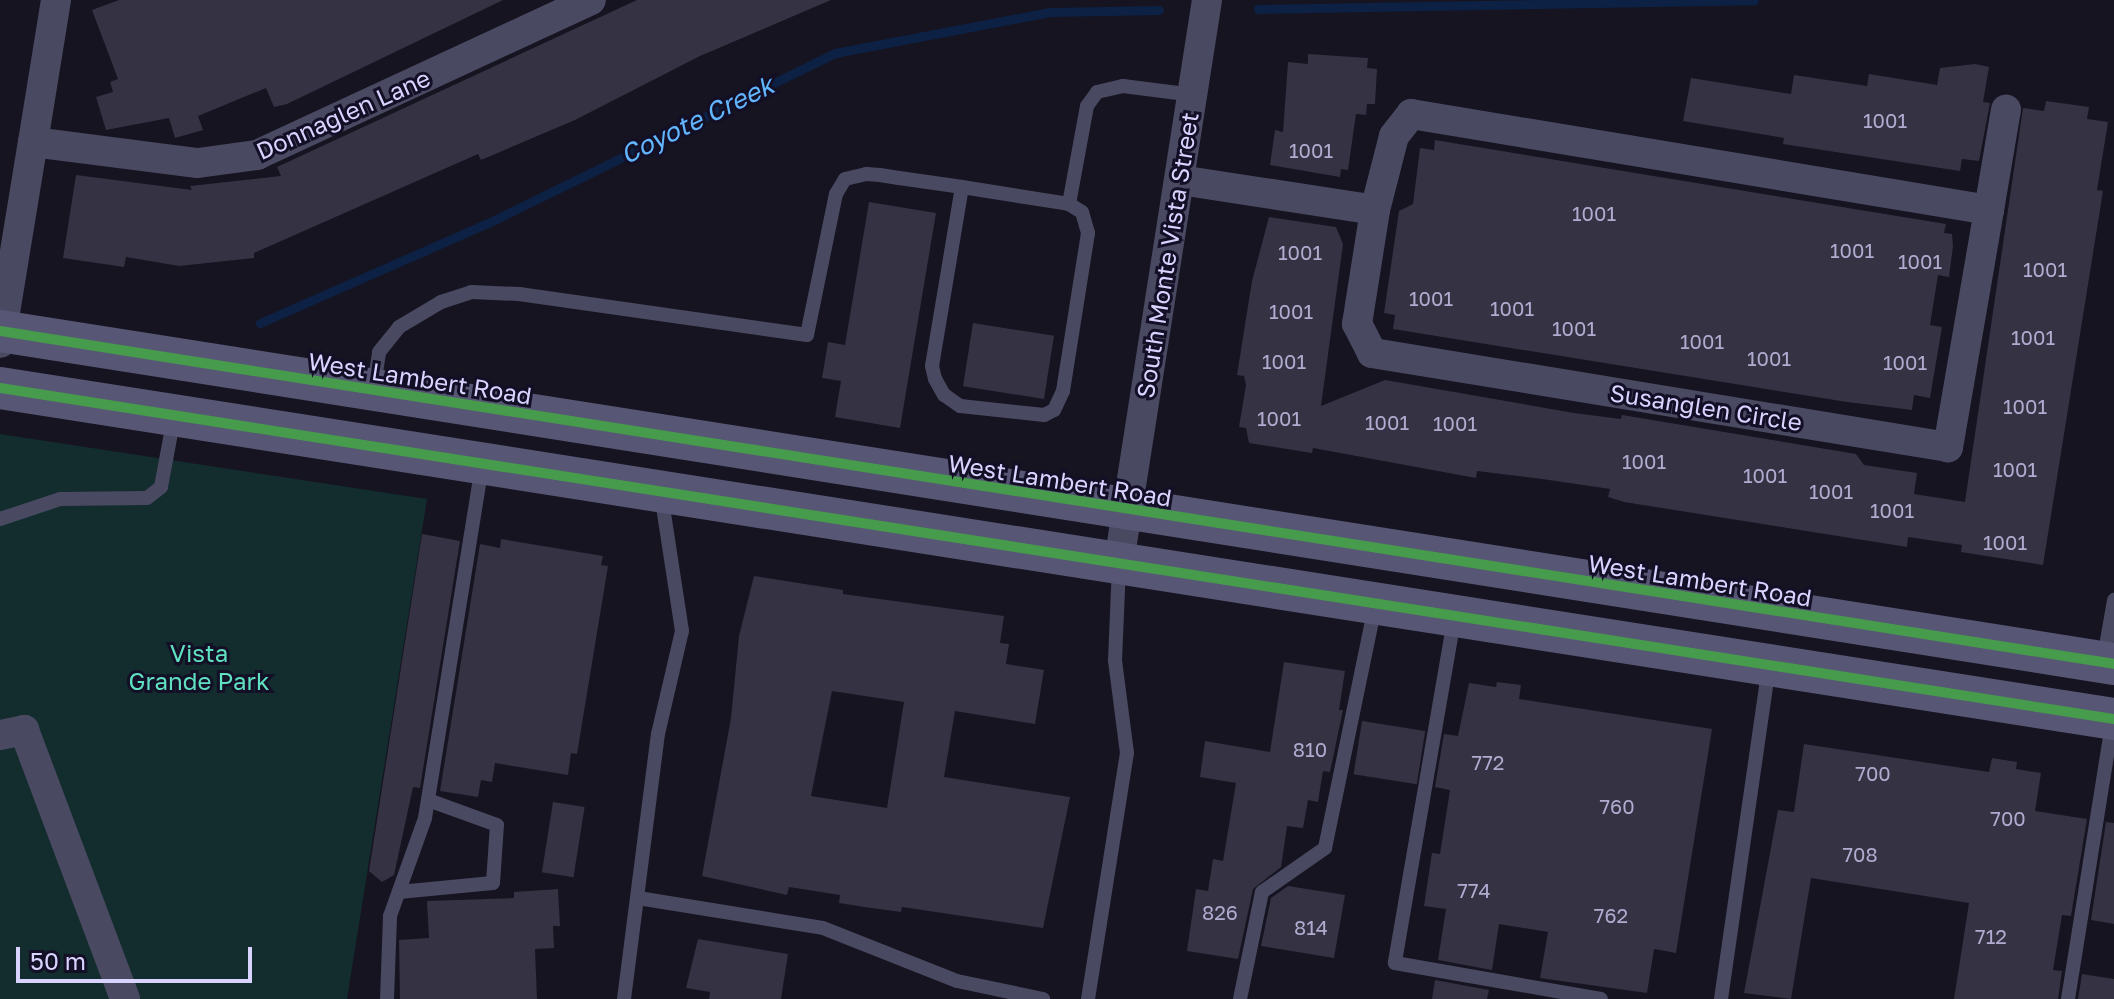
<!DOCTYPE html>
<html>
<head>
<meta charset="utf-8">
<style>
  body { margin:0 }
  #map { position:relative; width:2114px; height:999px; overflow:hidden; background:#161421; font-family:"Golos Text",sans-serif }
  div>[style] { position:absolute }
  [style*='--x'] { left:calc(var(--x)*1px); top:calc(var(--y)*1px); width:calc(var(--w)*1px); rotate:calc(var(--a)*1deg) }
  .green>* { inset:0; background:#132c2d }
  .stream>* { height:9px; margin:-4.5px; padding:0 4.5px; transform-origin:4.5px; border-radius:4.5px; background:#0d2144 }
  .building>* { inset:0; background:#343243; transform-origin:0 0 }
  .service>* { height:14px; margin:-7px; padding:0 7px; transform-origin:7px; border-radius:7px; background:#4a4962 }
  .minor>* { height:30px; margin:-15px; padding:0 15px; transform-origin:15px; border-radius:15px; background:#4a4962 }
  .secondary>* { height:42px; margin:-21px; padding:0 21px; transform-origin:21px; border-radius:21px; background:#575674 }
  .cycleway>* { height:10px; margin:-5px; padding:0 5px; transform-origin:5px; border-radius:5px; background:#469c4c }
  span { translate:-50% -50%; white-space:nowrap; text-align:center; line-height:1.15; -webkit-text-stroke:6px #130f26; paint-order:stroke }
  .number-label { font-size:20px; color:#b0acd0 }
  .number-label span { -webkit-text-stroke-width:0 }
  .street-label { font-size:24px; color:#d9d4ff }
  .park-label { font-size:24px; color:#5fe0c0 }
  .water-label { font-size:26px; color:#62b6ff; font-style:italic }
  .scale { position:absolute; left:16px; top:947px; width:236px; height:36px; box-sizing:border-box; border:4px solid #d9d4ff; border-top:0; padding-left:10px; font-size:24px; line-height:28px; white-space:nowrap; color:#d9d4ff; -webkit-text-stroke:6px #130f26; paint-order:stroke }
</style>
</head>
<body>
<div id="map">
  <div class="green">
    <div style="clip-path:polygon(0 434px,427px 499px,347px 999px,0 999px)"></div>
  </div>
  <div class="stream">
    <div style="--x:1258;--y:9;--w:496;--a:-1"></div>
    <div style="--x:260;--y:323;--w:247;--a:-23.7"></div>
    <div style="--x:486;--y:224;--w:389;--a:-26.1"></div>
    <div style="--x:835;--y:53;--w:219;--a:-10.8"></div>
    <div style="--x:1050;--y:12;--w:109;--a:-1.1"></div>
  </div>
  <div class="building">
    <div style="clip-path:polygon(119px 0,503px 0,287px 104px,274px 107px,266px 88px,198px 116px,203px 130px,175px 138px,169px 118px,106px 130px,96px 97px,113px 92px,110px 82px,118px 79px,92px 10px)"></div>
    <div style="clip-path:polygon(637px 0,831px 0,700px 56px,575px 120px,481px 160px,478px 154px,254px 253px,254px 258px,179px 266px,126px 257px,124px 267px,63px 258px,76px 175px,192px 190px,190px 186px,281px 176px,277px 167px)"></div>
    <div style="clip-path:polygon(1308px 54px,1368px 58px,1367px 68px,1377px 69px,1375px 104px,1367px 104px,1366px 115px,1356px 114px,1348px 170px,1341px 169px,1340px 177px,1270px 165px,1275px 130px,1283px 132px,1288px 62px,1308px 64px)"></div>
    <div style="clip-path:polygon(1975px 64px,1989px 67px,1983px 102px,1990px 103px,1979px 161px,1962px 159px,1960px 171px,1783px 144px,1784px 138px,1683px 121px,1691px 78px,1791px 94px,1794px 75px,1867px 86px,1869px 74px,1937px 85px,1940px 68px)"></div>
    <div style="clip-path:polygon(2046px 101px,2089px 107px,2087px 119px,2108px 122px,2097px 190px,2103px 191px,2043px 565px,1961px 552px,1962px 545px,1908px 537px,1907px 547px,1624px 502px,1608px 497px,1610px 489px,1542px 479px,1477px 471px,1476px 478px,1313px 448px,1312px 453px,1249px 443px,1246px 428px,1239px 427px,1246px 385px,1244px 376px,1237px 375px,1252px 281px,1269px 217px,1336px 227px,1343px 244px,1321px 406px,1385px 380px,1574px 413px,1621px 419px,1622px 415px,1856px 454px,1864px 465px,1917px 473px,1914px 494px,1965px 502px,2023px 108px,2044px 111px)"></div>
    <div style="clip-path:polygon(1435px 140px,1946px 224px,1944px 233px,1952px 234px,1953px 246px,1949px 277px,1938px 275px,1930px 325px,1942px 327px,1930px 398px,1914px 395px,1912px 410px,1847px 402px,1393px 329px,1395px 315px,1384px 313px,1399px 211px,1413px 204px,1420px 148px,1434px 150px)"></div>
    <div style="clip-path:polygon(869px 202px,936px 213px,900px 428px,835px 417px,841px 381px,822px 378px,828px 342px,845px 345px)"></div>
    <div style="left:973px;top:323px;width:82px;height:64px;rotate:9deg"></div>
    <div style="clip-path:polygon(422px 534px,460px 541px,420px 788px,413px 787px,394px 875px,382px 882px,369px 871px)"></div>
    <div style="clip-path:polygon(501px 539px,603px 556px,601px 565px,608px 566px,577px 754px,571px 753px,568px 775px,495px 763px,492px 782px,481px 780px,478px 797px,440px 791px,480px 544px,500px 548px)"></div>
    <div style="clip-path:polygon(evenodd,754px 576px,843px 590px,843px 594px,1004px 616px,1000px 643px,1009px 644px,1006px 664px,1044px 670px,1035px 724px,955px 711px,944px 777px,1070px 797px,1043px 928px,902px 907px,901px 912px,864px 907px,839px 903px,840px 895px,789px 887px,787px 895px,702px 876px,731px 718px,739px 636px,754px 576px,832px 691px,904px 702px,887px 808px,811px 796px,832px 691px)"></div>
    <div style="clip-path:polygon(1284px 662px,1345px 671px,1339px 710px,1343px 710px,1330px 772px,1323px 771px,1318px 802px,1308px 800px,1303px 828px,1287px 826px,1281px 867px,1253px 889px,1238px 959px,1187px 951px,1196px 889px,1208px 891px,1213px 859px,1223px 861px,1236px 783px,1200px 777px,1205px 741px,1270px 752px)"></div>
    <div style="clip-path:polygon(1497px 682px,1521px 685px,1519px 699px,1712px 729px,1676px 953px,1654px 949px,1647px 993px,1540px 978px,1548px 932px,1499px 924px,1492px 970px,1438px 960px,1446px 909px,1424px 906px,1432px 853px,1440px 854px,1450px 790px,1435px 787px,1444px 734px,1458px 736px,1469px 683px,1496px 687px)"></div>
    <div style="left:1362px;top:721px;width:64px;height:54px;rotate:9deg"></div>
    <div style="clip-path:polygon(1804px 744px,1989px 772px,1992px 758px,2017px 762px,2016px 769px,2041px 773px,2035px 811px,2087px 819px,2071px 916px,2062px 915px,2053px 970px,2062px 971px,2058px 999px,1954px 999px,1969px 903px,1811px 878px,1791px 999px,1744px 993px,1778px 810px,1794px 812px)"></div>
    <div style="left:553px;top:802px;width:32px;height:71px;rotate:9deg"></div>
    <div style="clip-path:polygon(2106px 822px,2114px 823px,2114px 924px,2091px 920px)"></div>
    <div style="clip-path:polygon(1288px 886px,1345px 895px,1334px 958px,1261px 946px,1271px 898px)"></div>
    <div style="clip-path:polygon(558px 889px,560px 926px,553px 926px,554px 948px,535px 949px,537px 999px,400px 999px,399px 940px,429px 938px,427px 901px,514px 898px,514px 892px)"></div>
    <div style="clip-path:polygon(698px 939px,788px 954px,781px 999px,709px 999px,710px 992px,686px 988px)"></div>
    <div style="clip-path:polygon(2082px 974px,2114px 979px,2114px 999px,2078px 999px)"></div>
    <div style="clip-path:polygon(1435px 980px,1489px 990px,1487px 999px,1432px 999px)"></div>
  </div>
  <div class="service">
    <div style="--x:1069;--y:204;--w:100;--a:-79.6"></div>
    <div style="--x:1087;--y:106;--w:17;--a:-54"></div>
    <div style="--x:1097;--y:92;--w:27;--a:-13"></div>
    <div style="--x:1123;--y:86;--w:71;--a:7.3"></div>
    <div style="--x:374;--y:385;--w:33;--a:-81"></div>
    <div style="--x:379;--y:352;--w:32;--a:-51"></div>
    <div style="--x:399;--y:327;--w:49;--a:-30.8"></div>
    <div style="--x:441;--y:302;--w:32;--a:-18"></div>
    <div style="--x:471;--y:292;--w:48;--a:2.4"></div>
    <div style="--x:519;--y:294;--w:291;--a:8.1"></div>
    <div style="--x:807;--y:335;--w:144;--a:-78.4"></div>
    <div style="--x:836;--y:194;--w:17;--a:-59"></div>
    <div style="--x:845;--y:179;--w:22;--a:-13"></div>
    <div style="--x:866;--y:174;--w:14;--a:4"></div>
    <div style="--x:880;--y:175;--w:19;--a:9"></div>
    <div style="--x:899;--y:178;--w:64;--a:8.1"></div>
    <div style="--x:962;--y:187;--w:108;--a:9"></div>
    <div style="--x:1069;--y:204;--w:15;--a:32"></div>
    <div style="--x:1082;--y:212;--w:22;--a:74"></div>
    <div style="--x:1088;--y:233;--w:160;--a:99"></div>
    <div style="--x:1063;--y:391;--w:21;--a:115"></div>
    <div style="--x:1054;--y:410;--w:11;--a:153"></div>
    <div style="--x:1044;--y:415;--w:84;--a:-173.9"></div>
    <div style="--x:960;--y:406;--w:19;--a:-145"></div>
    <div style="--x:944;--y:395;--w:18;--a:-119"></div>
    <div style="--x:935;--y:379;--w:13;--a:-103"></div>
    <div style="--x:932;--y:366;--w:181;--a:-80.5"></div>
    <div style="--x:0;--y:519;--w:63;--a:-18.4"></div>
    <div style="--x:60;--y:499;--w:87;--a:-0.7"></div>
    <div style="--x:147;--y:498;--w:18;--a:-38"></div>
    <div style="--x:161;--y:487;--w:71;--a:-79.5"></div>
    <div style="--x:1454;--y:620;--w:348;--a:99.8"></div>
    <div style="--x:1395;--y:963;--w:209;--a:9.9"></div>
    <div style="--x:2104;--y:658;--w:59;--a:-80.2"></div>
    <div style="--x:399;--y:892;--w:94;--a:-5.5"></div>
    <div style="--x:493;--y:883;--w:58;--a:-86.1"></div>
    <div style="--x:497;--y:825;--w:73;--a:-160.1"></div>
    <div style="--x:638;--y:898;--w:187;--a:9.2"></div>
    <div style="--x:823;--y:928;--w:144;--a:21.6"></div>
    <div style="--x:957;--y:981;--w:88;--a:11.8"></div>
    <div style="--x:387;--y:999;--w:83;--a:-87.9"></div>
    <div style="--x:390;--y:916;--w:104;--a:-70.3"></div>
    <div style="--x:425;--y:818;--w:356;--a:-80.8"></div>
    <div style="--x:624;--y:999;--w:267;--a:-82.7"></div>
    <div style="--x:658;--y:734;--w:106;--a:-76.9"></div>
    <div style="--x:682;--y:631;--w:139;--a:-98.7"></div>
    <div style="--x:1088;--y:999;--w:249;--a:-81"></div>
    <div style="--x:1127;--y:753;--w:93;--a:-97.4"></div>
    <div style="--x:1115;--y:661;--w:95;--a:-87.6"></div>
    <div style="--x:1240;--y:999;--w:109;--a:-78.4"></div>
    <div style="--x:1262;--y:892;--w:77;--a:-34.9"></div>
    <div style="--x:1325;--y:848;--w:246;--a:-78.3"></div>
    <div style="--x:1721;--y:999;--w:335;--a:-81.8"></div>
    <div style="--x:2068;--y:999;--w:279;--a:-80.9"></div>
  </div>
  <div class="minor">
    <div style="--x:56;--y:0;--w:144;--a:99.2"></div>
    <div style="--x:33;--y:142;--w:166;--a:7.3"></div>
    <div style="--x:198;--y:163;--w:60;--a:-7.7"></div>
    <div style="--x:257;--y:155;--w:368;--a:-24.9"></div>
    <div style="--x:1411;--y:114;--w:586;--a:9.43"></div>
    <div style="--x:1989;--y:210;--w:241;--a:99.8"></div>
    <div style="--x:1948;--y:447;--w:584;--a:-170.73"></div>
    <div style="--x:1372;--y:353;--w:33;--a:-117"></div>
    <div style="--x:1357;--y:324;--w:115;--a:-81"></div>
    <div style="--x:1375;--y:210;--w:76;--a:-75.6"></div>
    <div style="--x:1394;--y:136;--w:28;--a:-52"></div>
    <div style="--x:1180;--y:180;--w:197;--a:8.7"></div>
    <div style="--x:1989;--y:210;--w:102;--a:-80.4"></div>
    <div style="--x:0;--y:343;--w:204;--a:-80.7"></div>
    <div style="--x:1119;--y:562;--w:569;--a:-81.1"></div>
    <div style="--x:0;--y:735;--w:25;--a:-12"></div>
    <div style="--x:24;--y:730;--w:287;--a:69.4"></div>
  </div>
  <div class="secondary">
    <div style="--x:0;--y:331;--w:2140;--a:8.95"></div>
    <div style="--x:0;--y:388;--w:2140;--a:8.9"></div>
  </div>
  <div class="cycleway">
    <div style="--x:0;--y:331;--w:2140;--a:8.95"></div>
    <div style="--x:0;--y:388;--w:2140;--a:8.9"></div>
  </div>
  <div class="number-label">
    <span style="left:1885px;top:120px">1001</span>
    <span style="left:1311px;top:150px">1001</span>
    <span style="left:1594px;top:213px">1001</span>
    <span style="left:1852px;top:250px">1001</span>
    <span style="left:1300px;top:252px">1001</span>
    <span style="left:1920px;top:261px">1001</span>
    <span style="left:2045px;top:269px">1001</span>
    <span style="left:1431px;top:298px">1001</span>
    <span style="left:1512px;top:308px">1001</span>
    <span style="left:1291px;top:311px">1001</span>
    <span style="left:1574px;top:328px">1001</span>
    <span style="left:2033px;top:337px">1001</span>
    <span style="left:1702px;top:341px">1001</span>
    <span style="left:1769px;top:358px">1001</span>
    <span style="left:1284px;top:361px">1001</span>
    <span style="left:1905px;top:362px">1001</span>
    <span style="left:2025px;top:406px">1001</span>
    <span style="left:1279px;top:418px">1001</span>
    <span style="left:1387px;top:422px">1001</span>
    <span style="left:1455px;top:423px">1001</span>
    <span style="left:1644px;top:461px">1001</span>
    <span style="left:2015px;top:469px">1001</span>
    <span style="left:1765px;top:475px">1001</span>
    <span style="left:1831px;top:491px">1001</span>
    <span style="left:1892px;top:510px">1001</span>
    <span style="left:2005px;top:542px">1001</span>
    <span style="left:1310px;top:749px">810</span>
    <span style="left:1488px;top:762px">772</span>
    <span style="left:1873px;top:773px">700</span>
    <span style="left:1617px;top:806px">760</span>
    <span style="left:2008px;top:818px">700</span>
    <span style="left:1860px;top:854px">708</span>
    <span style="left:1474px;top:890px">774</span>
    <span style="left:1220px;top:912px">826</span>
    <span style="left:1611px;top:915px">762</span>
    <span style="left:1311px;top:927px">814</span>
    <span style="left:1991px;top:936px">712</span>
  </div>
  <div class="street-label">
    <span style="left:343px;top:114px;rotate:-24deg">Donnaglen Lane</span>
    <span style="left:1167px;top:255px;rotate:-81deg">South Monte Vista Street</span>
    <span style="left:420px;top:378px;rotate:9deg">West Lambert Road</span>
    <span style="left:1706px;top:407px;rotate:9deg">Susanglen Circle</span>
    <span style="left:1060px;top:480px;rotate:9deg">West Lambert Road</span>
    <span style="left:1700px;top:580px;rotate:9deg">West Lambert Road</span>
  </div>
  <div class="park-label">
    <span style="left:199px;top:667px">Vista<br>Grande Park</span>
  </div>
  <div class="water-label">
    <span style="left:697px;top:120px;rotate:-26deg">Coyote Creek</span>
  </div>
  <div class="scale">50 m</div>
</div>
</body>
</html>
